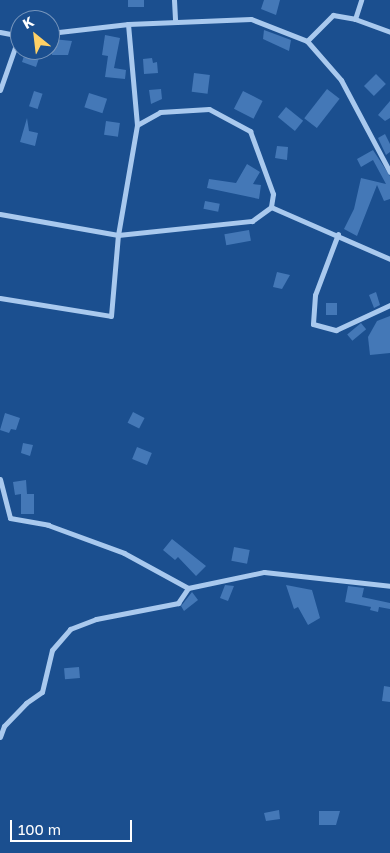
<!DOCTYPE html>
<html>
<head>
<meta charset="utf-8">
<style>
  body { margin:0 }
  #map { position:relative; width:390px; height:853px; overflow:hidden; background:#1b4f8f; font-family:"Golos Text",sans-serif }
  div>[style] { position:absolute }
  [style*='--x'] { left:calc(var(--x)*1px); top:calc(var(--y)*1px); width:calc(var(--w)*1px); rotate:calc(var(--a)*1deg) }
  .building>* { inset:0; background:#4478b7; transform-origin:0 0 }
  .street>* { height:5px; margin:-2.5px; padding:0 2.5px; transform-origin:2.5px; border-radius:2.5px; background:#a9c9ee }
  span { translate:-50% -50%; white-space:nowrap; text-align:center; line-height:1.15; -webkit-text-stroke:5px #1b4f8f; paint-order:stroke }
  .north { position:absolute; left:10px; top:10px; width:50px; height:50px; box-sizing:border-box; background:#1b4f8f; border:1px solid #7695bc; border-radius:50%; rotate:331deg; font-size:14px; font-weight:700; line-height:20px; text-align:center; color:#fff }
  .north::after { content:''; display:block; margin:auto; width:18px; height:22px; background:#ffd166; clip-path:polygon(50% 0,100% 100%,50% 72%,0 100%) }
  .scale { position:absolute; left:10px; top:820px; width:122px; height:22px; box-sizing:border-box; border:2px solid #fff; border-top:0; padding-left:6px; font-size:15px; line-height:18px; white-space:nowrap; color:#fff; -webkit-text-stroke:4px #1b4f8f; paint-order:stroke }
</style>
</head>
<body>
<div id="map">
  <div class="building">
    <div style="left:128px;top:0;width:16px;height:7px"></div>
    <div style="clip-path:polygon(264px 0,280px 0,276px 15px,261px 9px)"></div>
    <div style="clip-path:polygon(264px 30px,291px 40px,289px 51px,263px 39px)"></div>
    <div style="clip-path:polygon(105px 35px,120px 38px,114px 68px,126px 70px,125px 79px,105px 77px,108px 56px,102px 55px)"></div>
    <div style="clip-path:polygon(53px 39px,72px 41px,68px 55px,52px 55px)"></div>
    <div style="clip-path:polygon(26px 50px,41px 52px,36px 67px,22px 62px)"></div>
    <div style="clip-path:polygon(152px 58px,153px 63px,157px 62px,158px 73px,144px 74px,143px 59px)"></div>
    <div style="left:194px;top:73px;width:16px;height:19px;rotate:7deg"></div>
    <div style="left:376px;top:74px;width:14px;height:17px;rotate:45deg"></div>
    <div style="clip-path:polygon(161px 89px,162px 99px,151px 104px,149px 90px)"></div>
    <div style="left:327px;top:89px;width:16px;height:37px;rotate:38deg"></div>
    <div style="left:34px;top:91px;width:9px;height:16px;rotate:18deg"></div>
    <div style="left:243px;top:91px;width:22px;height:20px;rotate:27deg"></div>
    <div style="left:89px;top:93px;width:19px;height:15px;rotate:18deg"></div>
    <div style="clip-path:polygon(390px 101px,390px 118px,385px 121px,378px 115px)"></div>
    <div style="left:286px;top:107px;width:22px;height:13px;rotate:39deg"></div>
    <div style="clip-path:polygon(27px 118px,29px 131px,38px 133px,35px 146px,20px 142px)"></div>
    <div style="left:106px;top:121px;width:14px;height:14px;rotate:8deg"></div>
    <div style="clip-path:polygon(385px 134px,390px 144px,390px 152px,386px 155px,378px 138px)"></div>
    <div style="clip-path:polygon(277px 146px,288px 147px,287px 160px,275px 158px)"></div>
    <div style="clip-path:polygon(373px 150px,390px 176px,390px 199px,384px 201px,377px 185px,357px 236px,344px 229px,354px 209px,361px 178px,386px 184px,373px 160px,361px 167px,357px 159px)"></div>
    <div style="clip-path:polygon(247px 164px,260px 172px,253px 184px,261px 185px,259px 199px,207px 188px,209px 179px,236px 183px)"></div>
    <div style="left:205px;top:201px;width:15px;height:8px;rotate:11deg"></div>
    <div style="left:249px;top:230px;width:11px;height:25px;rotate:80deg"></div>
    <div style="clip-path:polygon(277px 272px,290px 275px,282px 289px,273px 287px)"></div>
    <div style="clip-path:polygon(376px 292px,380px 305px,374px 308px,369px 295px)"></div>
    <div style="left:326px;top:303px;width:11px;height:12px"></div>
    <div style="clip-path:polygon(390px 316px,390px 353px,370px 355px,368px 337px,377px 321px)"></div>
    <div style="left:361px;top:323px;width:8px;height:18px;rotate:50deg"></div>
    <div style="left:133px;top:412px;width:13px;height:12px;rotate:27deg"></div>
    <div style="clip-path:polygon(5px 413px,20px 418px,16px 430px,11px 429px,9px 433px,0 430px)"></div>
    <div style="clip-path:polygon(23px 443px,33px 445px,30px 456px,21px 453px)"></div>
    <div style="left:137px;top:447px;width:16px;height:13px;rotate:22deg"></div>
    <div style="clip-path:polygon(26px 480px,27px 494px,34px 494px,34px 514px,21px 514px,21px 494px,15px 495px,13px 482px)"></div>
    <div style="clip-path:polygon(172px 539px,206px 566px,196px 576px,178px 557px,175px 560px,163px 550px)"></div>
    <div style="left:234px;top:547px;width:16px;height:14px;rotate:11deg"></div>
    <div style="clip-path:polygon(225px 585px,234px 586px,228px 601px,220px 598px)"></div>
    <div style="clip-path:polygon(286px 585px,312px 590px,320px 618px,308px 625px,298px 607px,294px 609px)"></div>
    <div style="clip-path:polygon(348px 586px,364px 588px,362px 597px,390px 603px,390px 609px,379px 607px,378px 612px,370px 610px,371px 607px,345px 602px)"></div>
    <div style="clip-path:polygon(192px 592px,198px 600px,184px 611px,181px 606px)"></div>
    <div style="left:79px;top:667px;width:11px;height:15px;rotate:85deg"></div>
    <div style="clip-path:polygon(384px 686px,390px 687px,390px 702px,382px 701px)"></div>
    <div style="clip-path:polygon(279px 810px,280px 819px,266px 821px,264px 813px)"></div>
    <div style="clip-path:polygon(319px 811px,340px 811px,336px 825px,319px 825px)"></div>
  </div>
  <div class="street">
    <div style="--x:174;--y:0;--w:21;--a:87"></div>
    <div style="--x:355;--y:19;--w:37;--a:20"></div>
    <div style="--x:128;--y:24;--w:101;--a:84.9"></div>
    <div style="--x:137;--y:125;--w:26;--a:-29"></div>
    <div style="--x:160;--y:112;--w:49;--a:-3.5"></div>
    <div style="--x:209;--y:109;--w:47;--a:28.2"></div>
    <div style="--x:250;--y:131;--w:67;--a:69.9"></div>
    <div style="--x:273;--y:194;--w:13;--a:99"></div>
    <div style="--x:271;--y:207;--w:130;--a:23.6"></div>
    <div style="--x:0;--y:32;--w:20;--a:11"></div>
    <div style="--x:50;--y:33;--w:79;--a:-6.6"></div>
    <div style="--x:128;--y:24;--w:123;--a:-2.3"></div>
    <div style="--x:251;--y:19;--w:60;--a:21.4"></div>
    <div style="--x:307;--y:41;--w:52;--a:48.9"></div>
    <div style="--x:341;--y:80;--w:104;--a:62"></div>
    <div style="--x:307;--y:41;--w:37;--a:-45"></div>
    <div style="--x:333;--y:15;--w:22;--a:10"></div>
    <div style="--x:355;--y:19;--w:20;--a:-72"></div>
    <div style="--x:0;--y:90;--w:57;--a:-70.6"></div>
    <div style="--x:0;--y:214;--w:120;--a:10.1"></div>
    <div style="--x:118;--y:235;--w:135;--a:-6"></div>
    <div style="--x:252;--y:221;--w:24;--a:-36"></div>
    <div style="--x:338;--y:234;--w:65;--a:110.7"></div>
    <div style="--x:315;--y:295;--w:29;--a:94"></div>
    <div style="--x:313;--y:324;--w:24;--a:15"></div>
    <div style="--x:336;--y:330;--w:60;--a:-24.8"></div>
    <div style="--x:0;--y:298;--w:112;--a:9.2"></div>
    <div style="--x:111;--y:316;--w:81;--a:-85.1"></div>
    <div style="--x:118;--y:235;--w:112;--a:-80.2"></div>
    <div style="--x:0;--y:479;--w:40;--a:75.6"></div>
    <div style="--x:10;--y:518;--w:39;--a:10"></div>
    <div style="--x:48;--y:525;--w:81;--a:20.2"></div>
    <div style="--x:124;--y:553;--w:73;--a:28.7"></div>
    <div style="--x:188;--y:588;--w:78;--a:-11.9"></div>
    <div style="--x:264;--y:572;--w:127;--a:6.3"></div>
    <div style="--x:0;--y:737;--w:12;--a:-70"></div>
    <div style="--x:4;--y:726;--w:32;--a:-46"></div>
    <div style="--x:26;--y:703;--w:19;--a:-35"></div>
    <div style="--x:42;--y:692;--w:43;--a:-76.6"></div>
    <div style="--x:52;--y:650;--w:28;--a:-49"></div>
    <div style="--x:70;--y:629;--w:28;--a:-21"></div>
    <div style="--x:96;--y:619;--w:84;--a:-11"></div>
    <div style="--x:178;--y:603;--w:18;--a:-56"></div>
  </div>
  <div class="north">K</div>
  <div class="scale">100 m</div>
</div>
</body>
</html>
